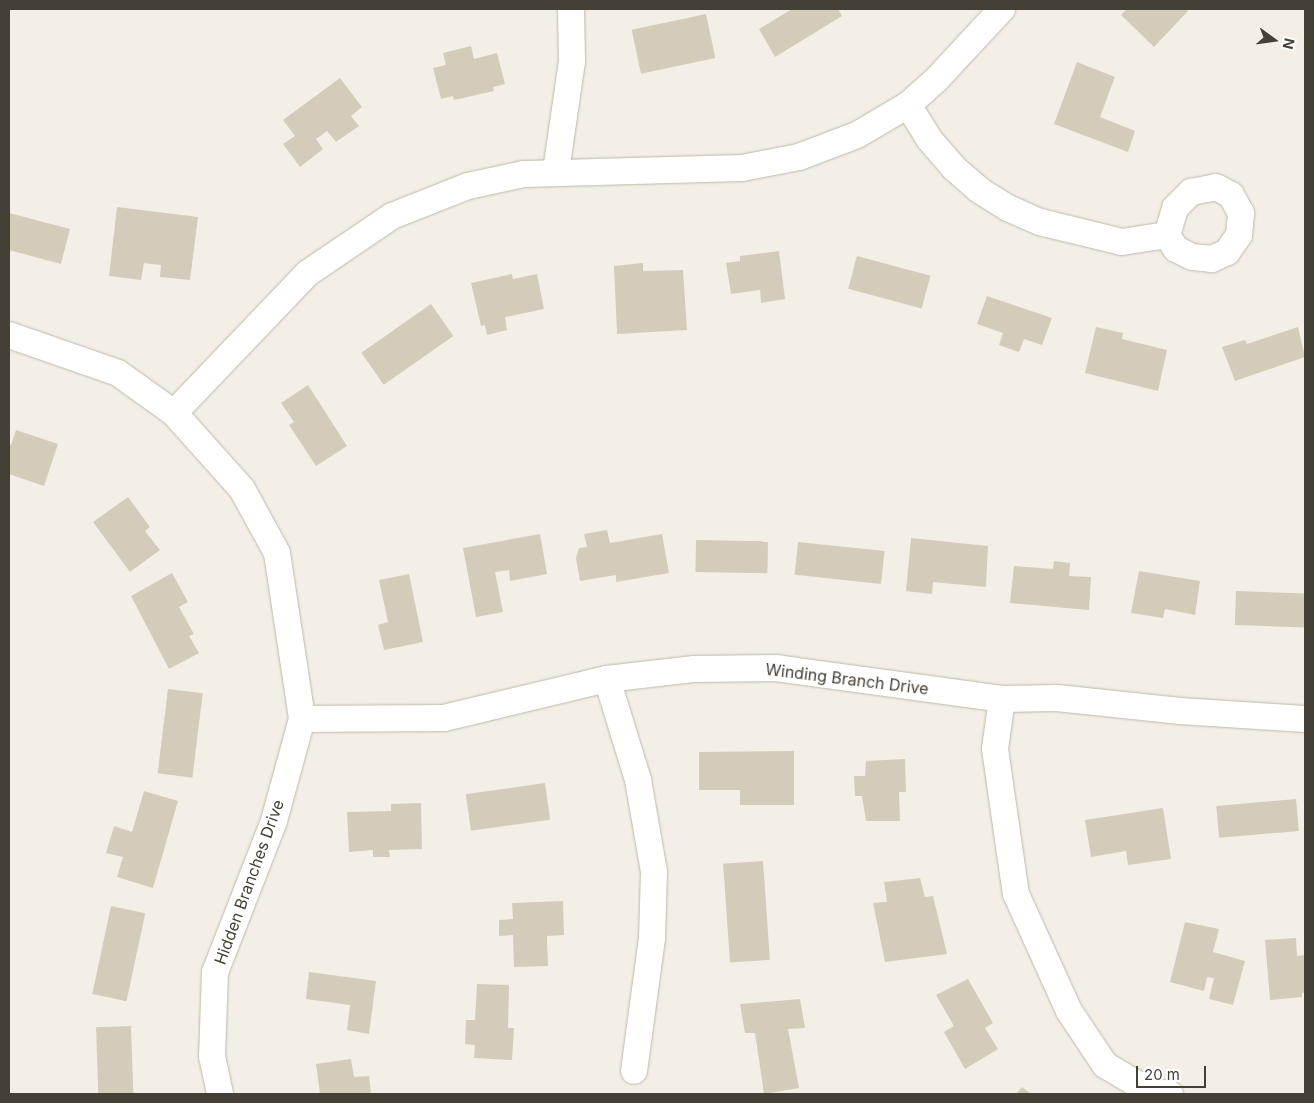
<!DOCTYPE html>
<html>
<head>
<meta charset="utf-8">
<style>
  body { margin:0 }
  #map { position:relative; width:1314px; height:1103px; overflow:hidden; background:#f3efe6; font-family:Inter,sans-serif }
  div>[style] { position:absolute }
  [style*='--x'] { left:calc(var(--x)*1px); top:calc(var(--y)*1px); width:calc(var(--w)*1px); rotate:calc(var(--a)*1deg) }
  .building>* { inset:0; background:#d4ccbb; transform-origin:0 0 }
  .roads { filter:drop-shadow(0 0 1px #beb8a9) drop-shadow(0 0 1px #beb8a9) }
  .street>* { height:26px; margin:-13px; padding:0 13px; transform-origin:13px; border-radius:13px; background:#fff }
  span { translate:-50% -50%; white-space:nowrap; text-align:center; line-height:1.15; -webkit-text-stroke:4px #fff; paint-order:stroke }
  .street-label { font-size:16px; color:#454035 }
  .frame { position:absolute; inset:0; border:10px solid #454035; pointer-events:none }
  .north { position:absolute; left:1249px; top:15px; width:50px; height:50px; -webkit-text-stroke:4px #fff; paint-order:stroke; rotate:104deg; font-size:14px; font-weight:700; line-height:20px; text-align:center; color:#454035 }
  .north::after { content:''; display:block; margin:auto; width:18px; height:22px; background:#454035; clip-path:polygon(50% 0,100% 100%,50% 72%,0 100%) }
  .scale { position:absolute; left:1136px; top:1066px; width:70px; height:22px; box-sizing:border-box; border:2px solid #454035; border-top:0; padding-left:6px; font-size:15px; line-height:18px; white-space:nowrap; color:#454035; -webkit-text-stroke:4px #fff; paint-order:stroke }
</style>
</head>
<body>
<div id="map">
  <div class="building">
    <div style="clip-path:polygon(792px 9px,838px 9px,842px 16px,775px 57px,759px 29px)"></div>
    <div style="clip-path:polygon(1127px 9px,1186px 9px,1188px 11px,1154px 47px,1121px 15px)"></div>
    <div style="left:706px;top:14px;width:45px;height:76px;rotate:78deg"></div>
    <div style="clip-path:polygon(471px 46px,474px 59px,497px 53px,505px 84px,493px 87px,494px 91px,454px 100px,453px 96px,441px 99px,433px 68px,446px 65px,443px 53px)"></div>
    <div style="clip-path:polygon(1077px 62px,1115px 77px,1100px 117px,1135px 131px,1128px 152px,1054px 124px)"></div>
    <div style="clip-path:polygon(340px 78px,362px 107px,351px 116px,359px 126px,336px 142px,327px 131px,316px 139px,323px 149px,300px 167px,283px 144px,295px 136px,283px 120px)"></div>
    <div style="clip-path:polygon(117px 207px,198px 217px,190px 280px,160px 277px,161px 265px,144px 263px,141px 280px,109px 276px)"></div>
    <div style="clip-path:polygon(9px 213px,70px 229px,61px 264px,9px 250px)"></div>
    <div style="clip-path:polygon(779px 251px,785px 299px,761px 303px,760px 290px,731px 294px,726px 263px,740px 261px,740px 256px)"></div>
    <div style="left:857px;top:256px;width:76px;height:34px;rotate:15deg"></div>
    <div style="clip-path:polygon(643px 263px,643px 271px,683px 270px,687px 330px,617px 334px,614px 266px)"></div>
    <div style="clip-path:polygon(512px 274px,513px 279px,537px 274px,544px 309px,505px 317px,507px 330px,487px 335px,485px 325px,481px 326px,471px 283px)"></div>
    <div style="clip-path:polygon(987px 296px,1052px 318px,1042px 345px,1024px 339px,1019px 352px,999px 345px,1003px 333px,977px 324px)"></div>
    <div style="left:431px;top:304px;width:39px;height:85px;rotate:55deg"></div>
    <div style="clip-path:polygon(1096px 327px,1123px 333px,1122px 339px,1167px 350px,1158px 391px,1085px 373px)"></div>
    <div style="clip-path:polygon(1298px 327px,1305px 357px,1235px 381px,1222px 347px,1245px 340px,1247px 344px)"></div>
    <div style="clip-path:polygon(308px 385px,347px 446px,316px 466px,289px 425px,294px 422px,281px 403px)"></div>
    <div style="clip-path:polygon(16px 430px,58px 444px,44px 486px,9px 474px,9px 444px,11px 445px)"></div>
    <div style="clip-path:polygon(128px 497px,150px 527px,145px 531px,160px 550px,130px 572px,93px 522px)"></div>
    <div style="clip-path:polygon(607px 530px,610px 543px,662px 534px,669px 573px,616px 582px,616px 575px,580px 581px,576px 558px,579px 548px,587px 547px,584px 534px)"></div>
    <div style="clip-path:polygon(540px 534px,547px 574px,510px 581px,509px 570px,495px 572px,503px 612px,476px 617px,463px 548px)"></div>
    <div style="clip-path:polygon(911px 538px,988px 546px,986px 587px,933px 582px,932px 594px,906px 591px)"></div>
    <div style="left:696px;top:540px;width:72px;height:32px;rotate:1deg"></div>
    <div style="left:798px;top:542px;width:87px;height:33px;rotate:6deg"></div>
    <div style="clip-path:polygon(1054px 561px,1070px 563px,1069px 576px,1091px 577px,1089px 610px,1010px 603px,1014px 566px,1053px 569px)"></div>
    <div style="clip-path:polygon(1139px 571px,1200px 581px,1195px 615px,1165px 609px,1163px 618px,1131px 613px)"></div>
    <div style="clip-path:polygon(172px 573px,188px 602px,179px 607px,194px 634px,189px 636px,199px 653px,169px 669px,131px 596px)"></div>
    <div style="clip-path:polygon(409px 574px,423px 642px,384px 650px,378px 625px,388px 622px,379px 580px)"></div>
    <div style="left:1236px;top:591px;width:69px;height:34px;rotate:2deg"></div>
    <div style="left:168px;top:689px;width:35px;height:85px;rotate:7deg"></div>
    <div style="clip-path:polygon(794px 751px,794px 805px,740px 805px,740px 790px,699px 790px,699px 752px)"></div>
    <div style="clip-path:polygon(905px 759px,906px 792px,899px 792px,900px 821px,866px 821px,862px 796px,855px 796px,854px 776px,865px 776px,866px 761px)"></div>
    <div style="left:545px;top:783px;width:37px;height:80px;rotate:82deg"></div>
    <div style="clip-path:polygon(144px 791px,178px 801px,153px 888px,117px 877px,123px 857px,106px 853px,114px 826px,132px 832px)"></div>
    <div style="left:1296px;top:799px;width:32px;height:80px;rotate:85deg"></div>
    <div style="clip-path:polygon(421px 803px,422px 849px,389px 850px,390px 857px,373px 857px,373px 850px,349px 852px,347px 812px,391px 811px,391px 804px)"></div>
    <div style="clip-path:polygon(1163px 808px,1171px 859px,1128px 865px,1126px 851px,1091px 857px,1085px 820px)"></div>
    <div style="left:763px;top:861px;width:99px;height:40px;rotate:86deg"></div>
    <div style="clip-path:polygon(920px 878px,925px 897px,933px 896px,947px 954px,885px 962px,873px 903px,887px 902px,884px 882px)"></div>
    <div style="clip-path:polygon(563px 901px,564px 935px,547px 936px,548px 966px,514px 967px,513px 935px,499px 936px,499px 920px,513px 919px,512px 903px)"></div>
    <div style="left:111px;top:906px;width:35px;height:90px;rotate:12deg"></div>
    <div style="clip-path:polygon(1185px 922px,1219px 929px,1213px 952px,1245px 961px,1233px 1005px,1209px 999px,1214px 978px,1207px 977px,1204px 991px,1170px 982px)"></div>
    <div style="clip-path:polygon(1296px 938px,1297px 956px,1305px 955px,1305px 992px,1302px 993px,1302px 997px,1270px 1000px,1265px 940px)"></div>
    <div style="clip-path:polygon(309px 972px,376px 981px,369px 1034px,347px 1030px,350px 1005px,306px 999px)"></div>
    <div style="clip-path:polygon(968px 979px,993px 1023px,985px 1028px,998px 1049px,965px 1069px,944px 1032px,954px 1026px,936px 995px)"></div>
    <div style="clip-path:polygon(477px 984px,509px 985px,508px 1028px,514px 1028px,512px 1060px,474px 1058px,475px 1045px,465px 1044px,466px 1020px,475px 1020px)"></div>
    <div style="clip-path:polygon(800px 999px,805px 1028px,788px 1029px,799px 1088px,764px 1094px,755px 1033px,745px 1033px,740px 1004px)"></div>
    <div style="left:131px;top:1026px;width:68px;height:35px;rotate:88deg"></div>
    <div style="clip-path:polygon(351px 1059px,354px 1077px,369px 1076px,371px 1094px,320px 1094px,316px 1064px)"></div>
    <div style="clip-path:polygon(1022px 1087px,1031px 1094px,1016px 1094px)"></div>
  </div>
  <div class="roads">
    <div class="street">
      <div style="--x:908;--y:105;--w:40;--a:58"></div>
      <div style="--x:929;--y:139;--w:38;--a:49"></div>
      <div style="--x:954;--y:168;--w:33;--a:41"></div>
      <div style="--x:979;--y:190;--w:34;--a:32"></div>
      <div style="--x:1008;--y:208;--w:35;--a:24"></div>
      <div style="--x:1040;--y:222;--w:84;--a:13.7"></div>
      <div style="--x:1122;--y:242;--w:46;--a:-8.8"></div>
      <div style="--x:1167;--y:235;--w:28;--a:-73"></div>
      <div style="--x:1175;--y:208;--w:23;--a:-45"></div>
      <div style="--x:1191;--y:192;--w:25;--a:-11"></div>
      <div style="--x:1216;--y:187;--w:17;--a:28"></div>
      <div style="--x:1231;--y:195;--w:21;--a:61"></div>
      <div style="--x:1241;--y:213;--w:22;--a:95"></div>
      <div style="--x:1239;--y:235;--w:21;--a:125"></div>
      <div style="--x:1227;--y:252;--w:17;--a:155"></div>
      <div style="--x:1212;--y:259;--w:20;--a:-174"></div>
      <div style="--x:1192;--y:257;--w:18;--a:-153"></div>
      <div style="--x:1176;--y:249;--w:17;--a:-123"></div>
      <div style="--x:556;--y:171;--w:111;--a:-81.7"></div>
      <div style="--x:572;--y:61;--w:52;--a:-91.1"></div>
      <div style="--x:9;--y:335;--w:115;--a:19.2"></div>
      <div style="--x:118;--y:373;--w:69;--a:35.5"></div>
      <div style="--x:174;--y:413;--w:102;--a:48.2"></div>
      <div style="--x:242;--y:489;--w:73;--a:61.3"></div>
      <div style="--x:277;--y:553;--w:168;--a:81.4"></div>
      <div style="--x:302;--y:719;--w:106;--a:105.4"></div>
      <div style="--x:274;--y:821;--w:162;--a:111.3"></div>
      <div style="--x:215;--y:972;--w:84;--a:92"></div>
      <div style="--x:212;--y:1056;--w:39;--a:78"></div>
      <div style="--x:174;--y:413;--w:194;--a:-46.3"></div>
      <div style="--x:308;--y:273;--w:102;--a:-34.2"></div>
      <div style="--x:392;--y:216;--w:82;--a:-21.5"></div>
      <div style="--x:468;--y:186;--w:57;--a:-12.1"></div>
      <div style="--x:524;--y:174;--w:218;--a:-1.6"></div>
      <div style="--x:742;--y:168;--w:58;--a:-10.9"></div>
      <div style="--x:799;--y:157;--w:62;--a:-20.8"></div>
      <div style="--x:857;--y:135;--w:59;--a:-30.5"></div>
      <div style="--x:908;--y:105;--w:38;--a:-42"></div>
      <div style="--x:936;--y:80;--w:97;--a:-47.1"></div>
      <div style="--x:607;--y:679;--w:106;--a:72.9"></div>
      <div style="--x:638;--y:780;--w:93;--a:80.1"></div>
      <div style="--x:654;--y:872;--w:66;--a:91.7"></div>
      <div style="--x:652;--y:938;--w:134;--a:97.7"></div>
      <div style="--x:1002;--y:699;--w:50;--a:98"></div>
      <div style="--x:995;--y:749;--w:147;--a:81.8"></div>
      <div style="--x:1016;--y:894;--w:128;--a:65.6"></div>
      <div style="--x:1069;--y:1011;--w:65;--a:56.3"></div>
      <div style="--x:1105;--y:1065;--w:51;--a:30.6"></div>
      <div style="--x:1149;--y:1091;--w:21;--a:8"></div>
      <div style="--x:302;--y:719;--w:142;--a:-0.4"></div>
      <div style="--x:444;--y:718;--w:168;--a:-13.5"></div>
      <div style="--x:607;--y:679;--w:88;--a:-6.6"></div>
      <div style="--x:694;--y:669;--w:82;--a:-0.7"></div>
      <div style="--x:776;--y:668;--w:228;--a:7.8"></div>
      <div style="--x:1002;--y:699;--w:55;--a:-1"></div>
      <div style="--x:1057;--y:698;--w:124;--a:6"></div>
      <div style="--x:1180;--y:711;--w:125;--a:3.7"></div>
    </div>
  </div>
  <div class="street-label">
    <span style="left:847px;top:679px;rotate:7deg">Winding Branch Drive</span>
    <span style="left:249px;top:882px;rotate:-70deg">Hidden Branches Drive</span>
  </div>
  <div class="frame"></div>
  <div class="north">N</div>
  <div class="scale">20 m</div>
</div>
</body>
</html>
